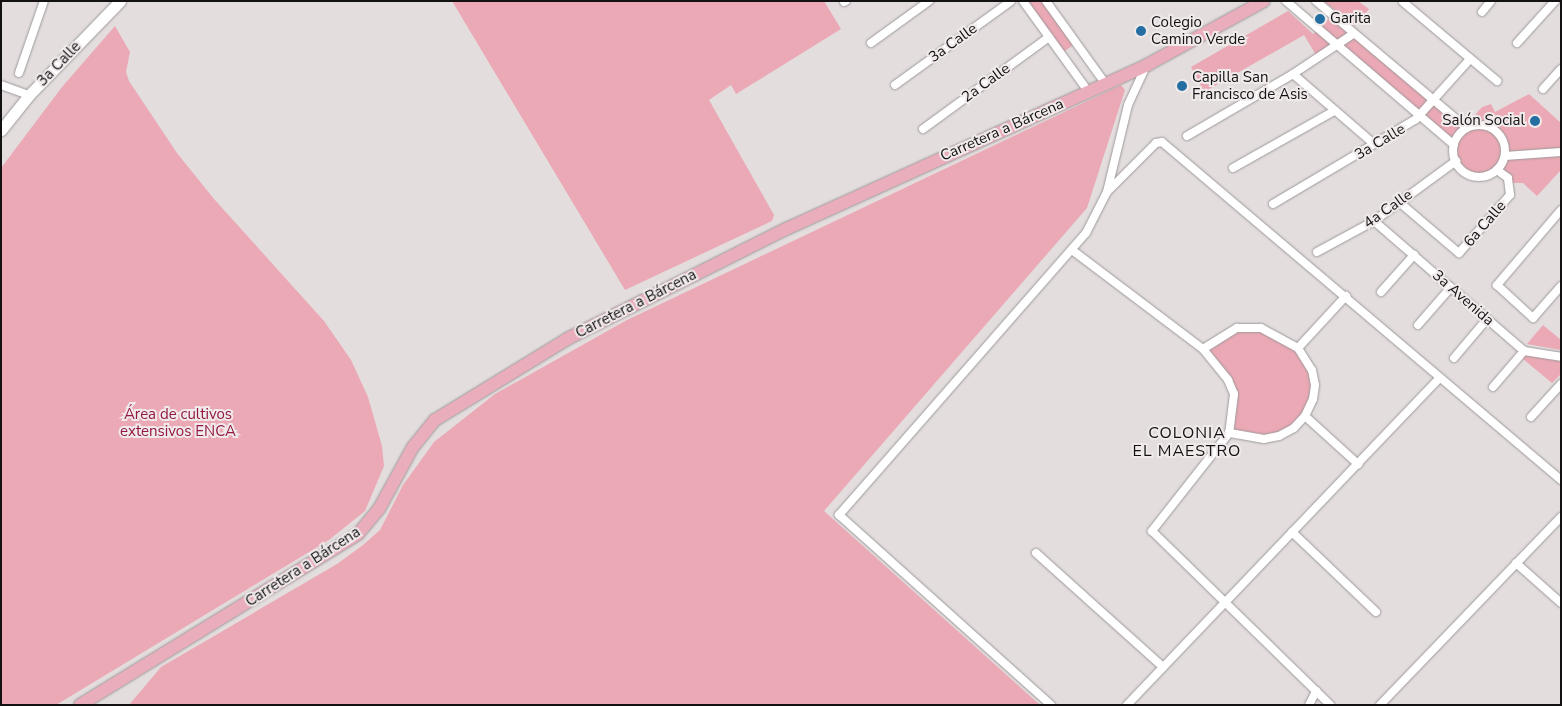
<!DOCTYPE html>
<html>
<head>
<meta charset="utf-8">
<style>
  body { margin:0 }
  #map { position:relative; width:1562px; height:706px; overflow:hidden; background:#e3ddde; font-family:"Nunito Sans",sans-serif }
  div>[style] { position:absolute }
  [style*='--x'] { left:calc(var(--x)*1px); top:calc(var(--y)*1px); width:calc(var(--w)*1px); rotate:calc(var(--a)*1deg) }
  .green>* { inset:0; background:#eba9b5 }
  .roads { filter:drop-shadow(0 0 1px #9e999a) drop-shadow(0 0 1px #9e999a) }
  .minor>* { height:8px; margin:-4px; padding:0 4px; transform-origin:4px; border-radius:4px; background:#fff }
  .minor>.ring { margin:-4px; padding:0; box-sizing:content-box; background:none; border:8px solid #fff; border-radius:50% }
  .secondary>* { height:11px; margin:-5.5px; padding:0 5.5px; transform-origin:5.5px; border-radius:5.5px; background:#fff }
  .primary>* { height:12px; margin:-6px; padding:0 6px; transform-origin:6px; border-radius:6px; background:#eaadbb }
  .dots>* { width:14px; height:14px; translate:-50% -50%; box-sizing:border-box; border:2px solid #f0eaeb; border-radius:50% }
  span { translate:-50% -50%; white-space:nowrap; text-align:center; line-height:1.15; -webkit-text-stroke:4px #f0eaeb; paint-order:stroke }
  .poi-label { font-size:15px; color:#131112 }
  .left { translate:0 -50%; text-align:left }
  .right { translate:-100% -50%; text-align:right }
  .street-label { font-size:15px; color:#131112 }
  .park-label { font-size:15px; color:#931843 }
  .neighbourhood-label { font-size:16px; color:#131112; letter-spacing:1px }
  .frame { position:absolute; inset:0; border:2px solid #131112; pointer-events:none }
</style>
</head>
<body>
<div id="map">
  <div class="green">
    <div style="clip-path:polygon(452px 1px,824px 1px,841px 29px,736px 94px,731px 85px,709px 100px,774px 215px,772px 221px,625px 290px)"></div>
    <div style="clip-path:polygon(1023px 1px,1046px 1px,1076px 43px,1061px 54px)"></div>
    <div style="clip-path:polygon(1358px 1px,1369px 9px,1355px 26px,1325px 2px)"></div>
    <div style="clip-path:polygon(1288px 11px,1313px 34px,1317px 31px,1331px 45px,1316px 55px,1304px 35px,1204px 92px,1191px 67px)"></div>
    <div style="clip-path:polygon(1332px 15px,1467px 128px,1482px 125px,1498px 132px,1505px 147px,1505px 156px,1497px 170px,1485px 176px,1465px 172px,1456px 161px,1454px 145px,1319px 29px)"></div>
    <div style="clip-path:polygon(115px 26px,130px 52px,126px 72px,129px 81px,177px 153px,214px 199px,324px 321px,351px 360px,368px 397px,382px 446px,384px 466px,365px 511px,329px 540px,56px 705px,1px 705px,1px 168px,62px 87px)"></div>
    <div style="clip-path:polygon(1121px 85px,1125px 90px,1087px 208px,824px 511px,1040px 705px,129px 705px,161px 667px,337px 564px,363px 545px,380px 530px,403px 485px,434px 442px,495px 394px,627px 320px)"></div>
    <div style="clip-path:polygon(1529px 94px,1561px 123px,1561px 150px,1507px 154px,1498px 131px,1482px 124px,1466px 126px,1482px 107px,1491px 104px,1495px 112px)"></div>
    <div style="clip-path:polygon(1561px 156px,1561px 170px,1537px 196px,1523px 183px,1512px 183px,1500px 170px,1506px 158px)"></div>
    <div style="clip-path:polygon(1543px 325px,1561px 340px,1561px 350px,1527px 344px)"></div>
    <div style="clip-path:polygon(1248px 326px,1286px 340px,1312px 370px,1313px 399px,1294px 428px,1264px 439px,1229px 433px,1234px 394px,1203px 349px)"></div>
    <div style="clip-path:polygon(1526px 354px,1561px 361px,1561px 374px,1552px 383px,1522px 358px)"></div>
  </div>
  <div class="roads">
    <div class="minor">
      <div style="--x:1023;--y:1;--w:111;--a:54.2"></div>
      <div style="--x:1046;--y:1;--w:101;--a:54.3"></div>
      <div style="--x:1286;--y:1;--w:221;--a:40.6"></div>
      <div style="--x:1316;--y:1;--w:197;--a:40.1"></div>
      <div style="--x:844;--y:2;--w:2;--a:-27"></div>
      <div style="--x:1403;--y:2;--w:123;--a:40"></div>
      <div style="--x:1482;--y:12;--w:14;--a:-51"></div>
      <div style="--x:871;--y:43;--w:72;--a:-35.9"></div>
      <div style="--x:1517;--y:43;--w:57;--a:-47.9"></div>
      <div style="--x:19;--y:73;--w:76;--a:-70.9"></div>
      <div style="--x:1293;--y:74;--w:107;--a:40.8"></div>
      <div style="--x:1;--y:85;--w:30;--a:20"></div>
      <div style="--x:895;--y:85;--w:143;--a:-35.9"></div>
      <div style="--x:1543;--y:89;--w:27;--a:-48"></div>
      <div class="ring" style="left:1453px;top:125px;width:44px;height:44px"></div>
      <div style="--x:923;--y:129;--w:156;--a:-36.1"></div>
      <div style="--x:1187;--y:136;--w:123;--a:-30.3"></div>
      <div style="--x:1293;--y:74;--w:72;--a:-33.7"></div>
      <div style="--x:1505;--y:156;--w:56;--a:-4.1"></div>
      <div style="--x:1233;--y:168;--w:116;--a:-29.4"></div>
      <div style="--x:1107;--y:192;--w:69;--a:-45"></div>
      <div style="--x:1156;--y:143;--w:6;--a:-9"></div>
      <div style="--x:1162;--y:142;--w:523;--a:40.27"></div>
      <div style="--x:1399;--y:202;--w:79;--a:40.4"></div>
      <div style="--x:1459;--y:253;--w:77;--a:-48.7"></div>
      <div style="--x:1510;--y:195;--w:17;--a:-97"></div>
      <div style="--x:1508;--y:178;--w:14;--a:-144"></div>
      <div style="--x:1273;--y:204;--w:166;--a:-30.7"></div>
      <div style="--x:1416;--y:119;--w:81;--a:-48"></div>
      <div style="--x:1561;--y:210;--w:99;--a:130.5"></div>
      <div style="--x:1497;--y:285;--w:49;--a:42.5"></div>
      <div style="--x:1533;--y:318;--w:43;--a:-48.8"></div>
      <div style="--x:1374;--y:221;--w:198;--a:40.9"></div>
      <div style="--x:1524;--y:351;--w:37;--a:9"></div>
      <div style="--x:1072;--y:250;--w:164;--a:37.1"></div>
      <div style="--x:1203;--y:349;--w:40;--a:51"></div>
      <div style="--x:1228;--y:380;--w:15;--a:67"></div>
      <div style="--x:1234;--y:394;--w:39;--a:97"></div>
      <div style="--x:1229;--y:433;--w:125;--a:128.2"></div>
      <div style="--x:1152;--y:531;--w:249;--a:44.3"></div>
      <div style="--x:1317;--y:252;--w:65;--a:-28.5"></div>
      <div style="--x:1374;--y:221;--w:102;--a:-36.2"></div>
      <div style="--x:1381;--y:292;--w:50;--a:-48.3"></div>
      <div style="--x:1418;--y:325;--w:50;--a:-49"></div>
      <div style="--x:1298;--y:348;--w:71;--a:-47.3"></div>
      <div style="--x:1203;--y:349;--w:40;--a:-32"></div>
      <div style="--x:1237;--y:328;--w:24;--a:0"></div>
      <div style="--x:1261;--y:328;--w:42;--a:28.4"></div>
      <div style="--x:1298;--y:348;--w:26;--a:58"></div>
      <div style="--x:1312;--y:370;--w:15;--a:79"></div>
      <div style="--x:1315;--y:385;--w:14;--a:98"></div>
      <div style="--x:1313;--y:399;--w:19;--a:115"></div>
      <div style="--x:1305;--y:416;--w:16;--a:133"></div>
      <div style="--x:1294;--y:428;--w:17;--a:152"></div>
      <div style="--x:1279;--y:436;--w:15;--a:169"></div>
      <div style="--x:1264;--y:439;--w:36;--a:-170"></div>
      <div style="--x:1454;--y:358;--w:51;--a:-49.8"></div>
      <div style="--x:1493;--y:387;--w:48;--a:-49.3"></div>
      <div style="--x:1305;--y:416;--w:72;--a:42.2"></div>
      <div style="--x:1531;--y:417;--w:45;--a:-47.7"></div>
      <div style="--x:1292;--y:532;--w:116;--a:43.6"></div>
      <div style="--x:1036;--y:553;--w:171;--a:41.9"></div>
      <div style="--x:1516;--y:563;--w:60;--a:41.6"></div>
      <div style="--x:1051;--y:705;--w:285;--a:-138.1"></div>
      <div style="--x:839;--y:515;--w:375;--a:-48.8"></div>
      <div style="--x:1086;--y:233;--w:46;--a:-62.9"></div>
      <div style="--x:1107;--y:192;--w:89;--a:-76.4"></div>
      <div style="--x:1128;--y:105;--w:43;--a:-65.2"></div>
      <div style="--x:1127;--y:705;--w:451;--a:-46.3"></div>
      <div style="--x:1309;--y:705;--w:16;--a:-63"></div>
      <div style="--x:1380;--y:705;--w:261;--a:-46.1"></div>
    </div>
    <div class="secondary">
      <div style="--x:1;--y:130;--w:45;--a:-51.3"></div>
      <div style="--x:29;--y:95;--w:131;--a:-45.9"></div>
    </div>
    <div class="primary">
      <div style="--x:80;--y:705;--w:326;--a:-31.6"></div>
      <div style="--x:358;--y:534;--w:33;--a:-50"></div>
      <div style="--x:379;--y:509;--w:71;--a:-61.3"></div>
      <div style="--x:413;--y:447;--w:35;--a:-51"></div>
      <div style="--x:435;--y:420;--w:157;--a:-31.5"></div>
      <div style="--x:569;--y:338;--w:243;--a:-26.7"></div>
      <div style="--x:786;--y:229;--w:397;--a:-24.4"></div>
      <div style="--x:1147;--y:65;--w:133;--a:-28.7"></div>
    </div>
  </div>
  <div class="dots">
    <div style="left:1320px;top:19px;background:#246ea2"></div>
    <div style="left:1141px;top:31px;background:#246ea2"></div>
    <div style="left:1182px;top:86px;background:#246ea2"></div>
    <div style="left:1535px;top:121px;background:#246ea2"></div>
  </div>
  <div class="poi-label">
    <span class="left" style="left:1330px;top:19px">Garita</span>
    <span class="left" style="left:1151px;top:31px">Colegio<br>Camino Verde</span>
    <span class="left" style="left:1192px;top:86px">Capilla San<br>Francisco de Asis</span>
    <span class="right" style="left:1525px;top:121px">Salón Social</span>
  </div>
  <div class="street-label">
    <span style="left:953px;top:43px;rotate:-36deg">3a Calle</span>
    <span style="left:59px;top:64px;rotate:-46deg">3a Calle</span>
    <span style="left:986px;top:83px;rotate:-36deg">2a Calle</span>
    <span style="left:1002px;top:130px;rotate:-24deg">Carretera a Bárcena</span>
    <span style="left:1380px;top:142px;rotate:-31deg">3a Calle</span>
    <span style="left:1388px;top:209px;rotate:-35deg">4a Calle</span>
    <span style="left:1485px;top:224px;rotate:-49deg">6a Calle</span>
    <span style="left:1463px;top:298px;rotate:41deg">3a Avenida</span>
    <span style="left:636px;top:304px;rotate:-27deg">Carretera a Bárcena</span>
    <span style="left:303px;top:567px;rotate:-33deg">Carretera a Bárcena</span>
  </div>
  <div class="park-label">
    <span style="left:178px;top:423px">Área de cultivos<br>extensivos ENCA</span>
  </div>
  <div class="neighbourhood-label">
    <span style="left:1187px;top:442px">COLONIA<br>EL MAESTRO</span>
  </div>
  <div class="frame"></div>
</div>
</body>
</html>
